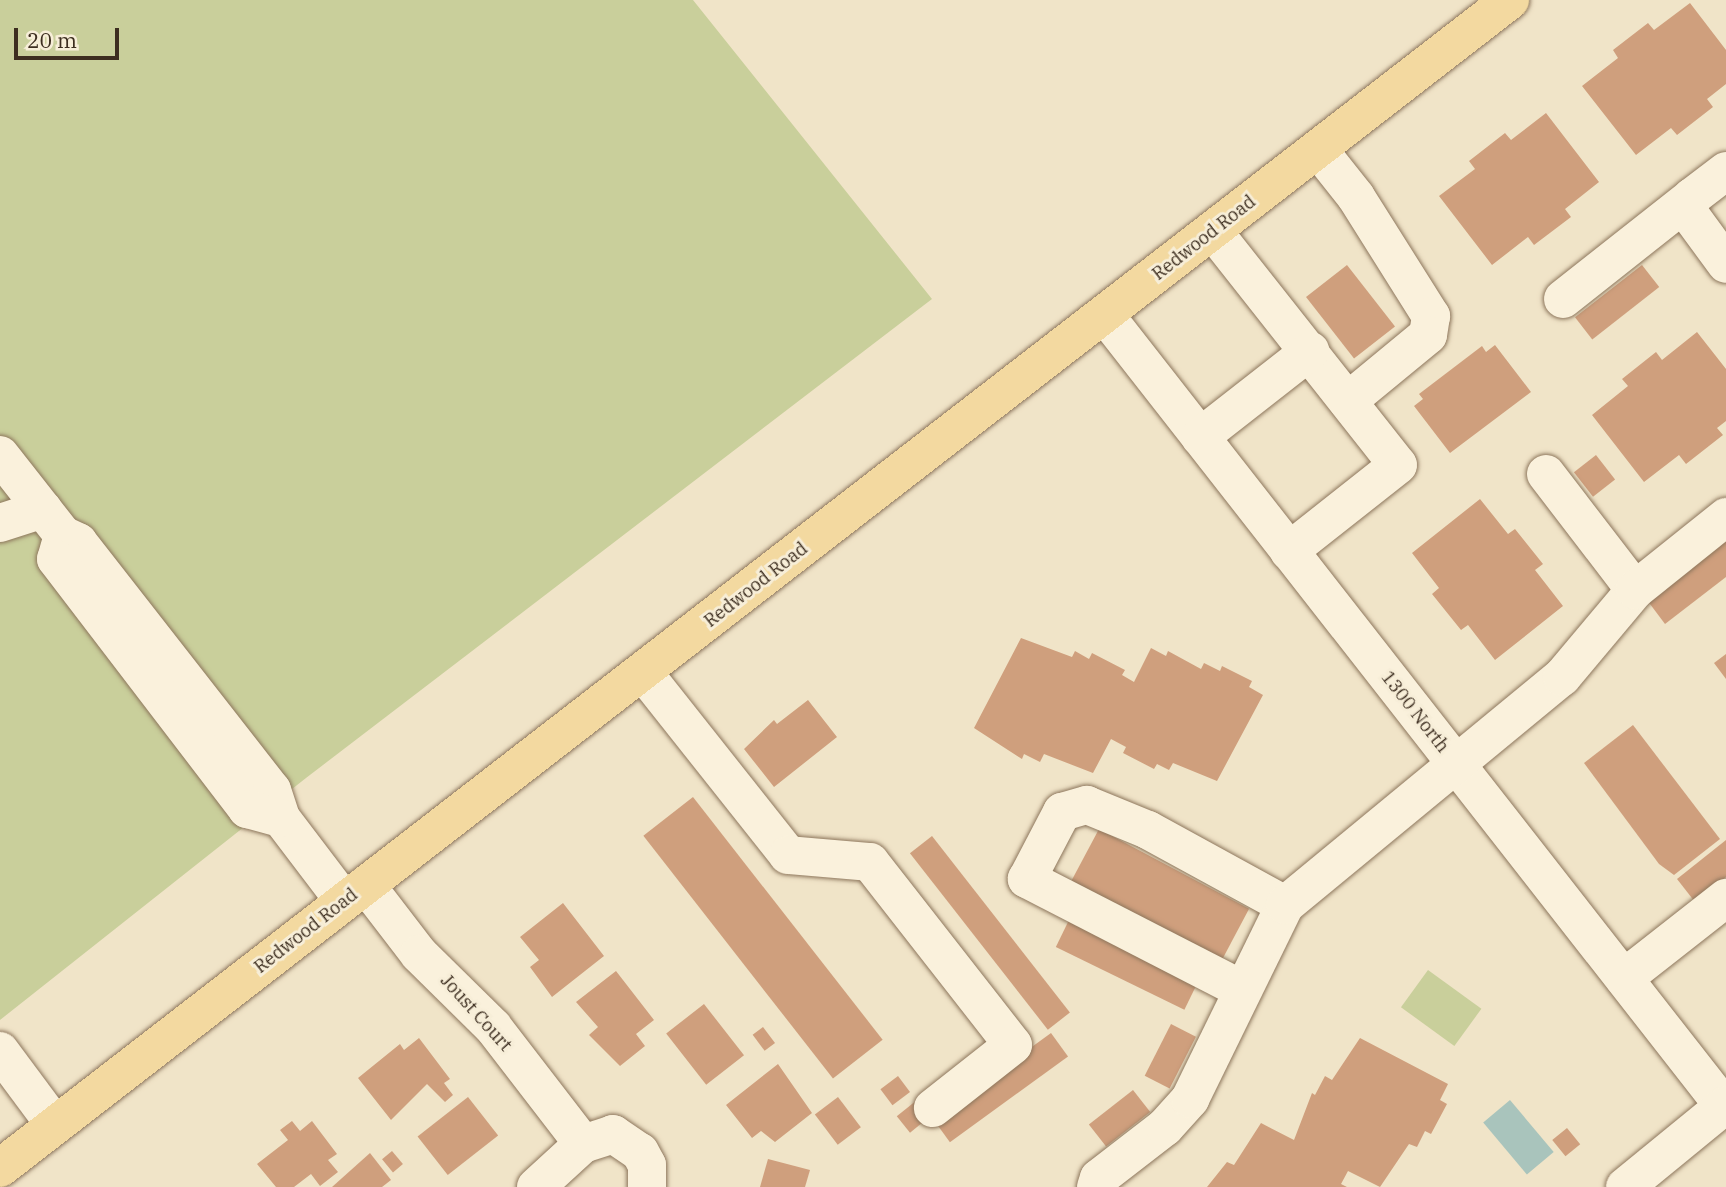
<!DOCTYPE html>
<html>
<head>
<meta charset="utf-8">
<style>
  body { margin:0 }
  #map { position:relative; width:1726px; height:1187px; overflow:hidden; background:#f0e4c8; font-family:"IBM Plex Serif",serif }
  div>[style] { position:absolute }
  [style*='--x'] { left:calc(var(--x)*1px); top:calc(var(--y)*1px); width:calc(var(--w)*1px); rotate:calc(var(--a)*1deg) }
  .green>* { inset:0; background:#c9cf9b; transform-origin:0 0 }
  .water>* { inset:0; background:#a9c4bc; transform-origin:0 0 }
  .building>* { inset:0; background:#cf9f7d; transform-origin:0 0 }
  .roads { filter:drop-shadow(0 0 2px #8d765c) drop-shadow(0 0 2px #8d765c) }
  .minor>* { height:38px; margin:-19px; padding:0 19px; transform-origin:19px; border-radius:19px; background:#faf1dc }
  .major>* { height:38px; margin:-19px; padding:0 19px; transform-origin:19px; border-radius:19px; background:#f3d9a0 }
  span { translate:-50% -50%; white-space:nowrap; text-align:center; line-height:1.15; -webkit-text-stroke:6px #f7eed8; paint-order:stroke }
  .street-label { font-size:18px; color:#3d2e20 }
  .scale { position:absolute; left:14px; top:28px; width:105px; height:32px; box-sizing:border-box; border:4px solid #3d2e20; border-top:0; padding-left:9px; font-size:21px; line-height:24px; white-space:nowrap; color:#3d2e20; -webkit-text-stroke:5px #f7eed8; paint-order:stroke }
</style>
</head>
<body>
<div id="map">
  <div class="green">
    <div style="clip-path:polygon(0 0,693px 0,932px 299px,306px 778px,0 1020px)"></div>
    <div style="left:1428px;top:970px;width:66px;height:46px;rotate:36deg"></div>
  </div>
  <div class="water">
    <div style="left:1510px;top:1100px;width:68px;height:35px;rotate:50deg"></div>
  </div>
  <div class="building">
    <div style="clip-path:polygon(1690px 3px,1726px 50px,1726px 84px,1707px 99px,1713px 107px,1677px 135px,1671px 128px,1636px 155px,1582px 86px,1618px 58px,1613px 50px,1648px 23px,1654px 30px)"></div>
    <div style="clip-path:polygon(1546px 113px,1599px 182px,1565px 209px,1571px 217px,1534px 245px,1528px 237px,1492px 265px,1439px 196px,1475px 169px,1469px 161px,1505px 133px,1511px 140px)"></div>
    <div style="left:1347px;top:265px;width:78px;height:52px;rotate:52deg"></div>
    <div style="left:1642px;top:265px;width:28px;height:85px;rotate:52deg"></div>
    <div style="clip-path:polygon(1697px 332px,1726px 369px,1726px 421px,1717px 428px,1723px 435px,1686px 464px,1679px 455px,1644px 482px,1592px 415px,1628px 386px,1622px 379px,1656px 352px,1662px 360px)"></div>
    <div style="clip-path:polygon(1495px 345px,1531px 392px,1450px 453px,1414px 406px,1423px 399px,1419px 394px,1482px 346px,1486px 352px)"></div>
    <div style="left:1596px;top:455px;width:31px;height:28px;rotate:52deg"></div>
    <div style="clip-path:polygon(1480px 499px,1508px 534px,1515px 529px,1543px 564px,1535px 570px,1563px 606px,1495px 660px,1468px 625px,1461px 630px,1432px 594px,1439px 588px,1412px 553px)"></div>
    <div style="clip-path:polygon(1726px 534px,1726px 577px,1665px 624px,1644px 596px)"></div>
    <div style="clip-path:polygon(1021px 638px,1072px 657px,1075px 651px,1089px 659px,1092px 653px,1125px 670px,1122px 675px,1134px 682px,1151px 648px,1166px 656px,1168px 651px,1201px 669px,1204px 663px,1220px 671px,1222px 666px,1252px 681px,1249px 687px,1263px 695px,1217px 781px,1173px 763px,1169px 770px,1157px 764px,1154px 769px,1123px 753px,1126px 747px,1111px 739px,1093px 773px,1044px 754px,1040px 762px,1024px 754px,1022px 759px,974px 728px)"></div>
    <div style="clip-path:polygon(1726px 654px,1726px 679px,1714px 663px)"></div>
    <div style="clip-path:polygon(808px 700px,837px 737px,774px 787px,744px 749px,774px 720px,777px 724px)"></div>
    <div style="clip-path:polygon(1633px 725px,1720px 839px,1674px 875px,1659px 864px,1584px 763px)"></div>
    <div style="left:693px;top:797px;width:308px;height:63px;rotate:52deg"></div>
    <div style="left:1099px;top:829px;width:170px;height:59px;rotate:28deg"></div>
    <div style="left:932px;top:836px;width:224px;height:28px;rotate:52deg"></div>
    <div style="clip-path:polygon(1726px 840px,1726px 877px,1695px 902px,1677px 879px)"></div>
    <div style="clip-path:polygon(563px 903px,604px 956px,552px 997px,530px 967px,539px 960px,520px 937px)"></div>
    <div style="left:1069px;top:920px;width:143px;height:30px;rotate:26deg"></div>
    <div style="clip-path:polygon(616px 971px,654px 1020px,636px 1034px,645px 1046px,620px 1066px,589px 1035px,598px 1027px,576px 1002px)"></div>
    <div style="left:704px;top:1004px;width:65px;height:48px;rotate:52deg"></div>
    <div style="left:1171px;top:1024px;width:28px;height:58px;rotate:27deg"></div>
    <div style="left:763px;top:1027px;width:20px;height:13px;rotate:53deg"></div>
    <div style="left:1051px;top:1033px;width:29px;height:146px;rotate:54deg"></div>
    <div style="clip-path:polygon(419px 1038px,450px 1079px,444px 1083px,453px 1095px,445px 1102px,427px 1084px,391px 1120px,358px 1078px,400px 1044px,404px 1050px)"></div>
    <div style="clip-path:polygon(1360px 1038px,1448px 1084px,1440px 1100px,1447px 1104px,1431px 1134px,1425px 1131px,1417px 1147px,1409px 1144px,1380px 1187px,1348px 1171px,1341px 1184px,1347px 1187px,1207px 1187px,1227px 1162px,1234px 1165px,1261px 1123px,1294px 1140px,1312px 1093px,1315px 1095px,1325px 1076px,1332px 1080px)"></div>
    <div style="clip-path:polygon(778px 1064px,812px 1113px,775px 1142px,761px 1131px,752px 1138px,726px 1105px)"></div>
    <div style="left:898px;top:1076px;width:20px;height:22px;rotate:53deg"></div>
    <div style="left:1133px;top:1090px;width:28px;height:56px;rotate:52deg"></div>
    <div style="left:468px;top:1097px;width:49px;height:64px;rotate:52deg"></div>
    <div style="left:838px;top:1097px;width:38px;height:29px;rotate:53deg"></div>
    <div style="left:917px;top:1100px;width:21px;height:26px;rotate:51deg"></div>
    <div style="clip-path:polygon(292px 1121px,300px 1131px,312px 1121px,337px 1154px,328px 1160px,338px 1172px,320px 1186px,311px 1174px,294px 1187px,276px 1187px,257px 1164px,288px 1140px,280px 1130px)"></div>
    <div style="left:1567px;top:1128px;width:21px;height:19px;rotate:51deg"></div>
    <div style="left:392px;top:1151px;width:17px;height:13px;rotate:50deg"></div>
    <div style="clip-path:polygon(370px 1153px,391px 1180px,382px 1187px,332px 1187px)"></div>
    <div style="clip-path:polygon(768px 1159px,810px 1170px,805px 1187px,760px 1187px)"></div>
  </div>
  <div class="roads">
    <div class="minor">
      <div style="--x:1318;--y:149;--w:61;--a:51.6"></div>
      <div style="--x:1356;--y:197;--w:141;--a:57.8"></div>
      <div style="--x:1431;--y:316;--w:19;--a:99"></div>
      <div style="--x:1428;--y:335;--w:104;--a:140.5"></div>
      <div style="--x:1726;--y:171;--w:43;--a:142.6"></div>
      <div style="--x:1692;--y:197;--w:16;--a:105"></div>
      <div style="--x:1688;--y:212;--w:64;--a:53.8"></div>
      <div style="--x:1213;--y:231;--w:298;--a:51.7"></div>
      <div style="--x:1398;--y:465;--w:139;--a:141.7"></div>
      <div style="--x:1563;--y:299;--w:164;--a:-38.3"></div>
      <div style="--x:1105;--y:315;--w:1008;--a:51.97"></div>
      <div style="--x:1200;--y:437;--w:140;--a:-38"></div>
      <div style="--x:0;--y:455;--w:102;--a:51.8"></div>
      <div style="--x:63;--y:535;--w:17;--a:25"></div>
      <div style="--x:78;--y:542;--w:315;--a:52"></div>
      <div style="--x:272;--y:790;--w:29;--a:72"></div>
      <div style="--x:281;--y:818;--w:104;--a:52.8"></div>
      <div style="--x:1546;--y:474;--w:146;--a:52.5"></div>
      <div style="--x:0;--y:523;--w:45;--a:-18"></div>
      <div style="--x:63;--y:535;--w:25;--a:106"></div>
      <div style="--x:56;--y:559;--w:315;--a:52.6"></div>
      <div style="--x:247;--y:809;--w:35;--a:15"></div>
      <div style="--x:643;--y:672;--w:233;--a:51.6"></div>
      <div style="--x:788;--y:855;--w:82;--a:4.9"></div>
      <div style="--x:870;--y:862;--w:232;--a:52"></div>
      <div style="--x:1013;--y:1045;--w:102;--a:141.8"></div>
      <div style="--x:366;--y:885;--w:87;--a:52.5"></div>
      <div style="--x:419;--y:954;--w:104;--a:44.6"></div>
      <div style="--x:493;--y:1027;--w:148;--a:52.4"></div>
      <div style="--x:1624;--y:978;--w:130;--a:-38.1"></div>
      <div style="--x:1241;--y:989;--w:241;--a:-152.8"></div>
      <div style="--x:1027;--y:879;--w:76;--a:-62.4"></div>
      <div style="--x:1062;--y:812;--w:26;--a:-16"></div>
      <div style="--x:1087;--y:805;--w:66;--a:22.3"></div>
      <div style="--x:1148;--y:830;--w:156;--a:28.7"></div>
      <div style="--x:0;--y:1051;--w:92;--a:53.4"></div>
      <div style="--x:536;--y:1187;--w:64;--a:-42.5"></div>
      <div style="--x:583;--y:1144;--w:32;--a:-18"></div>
      <div style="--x:613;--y:1134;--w:32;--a:34"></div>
      <div style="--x:640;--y:1152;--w:15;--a:62"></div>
      <div style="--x:647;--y:1165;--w:22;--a:90"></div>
      <div style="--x:1096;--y:1187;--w:9;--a:-72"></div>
      <div style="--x:1099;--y:1178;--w:83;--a:-37.7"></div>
      <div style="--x:1165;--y:1127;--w:38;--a:-48"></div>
      <div style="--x:1190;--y:1099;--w:216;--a:-63.9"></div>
      <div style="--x:1285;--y:905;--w:359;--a:-39.5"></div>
      <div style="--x:1562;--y:677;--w:114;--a:-50"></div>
      <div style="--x:1635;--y:590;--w:117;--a:-38.7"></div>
      <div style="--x:1625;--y:1187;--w:128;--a:-39.3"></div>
    </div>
    <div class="major">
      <div style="--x:0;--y:1168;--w:1909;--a:-37.72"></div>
    </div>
  </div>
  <div class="street-label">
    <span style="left:1204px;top:238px;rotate:-38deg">Redwood Road</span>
    <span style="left:756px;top:585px;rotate:-38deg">Redwood Road</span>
    <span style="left:1415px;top:712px;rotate:52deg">1300 North</span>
    <span style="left:306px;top:931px;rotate:-38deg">Redwood Road</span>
    <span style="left:476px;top:1013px;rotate:48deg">Joust Court</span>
  </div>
  <div class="scale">20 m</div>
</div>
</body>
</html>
